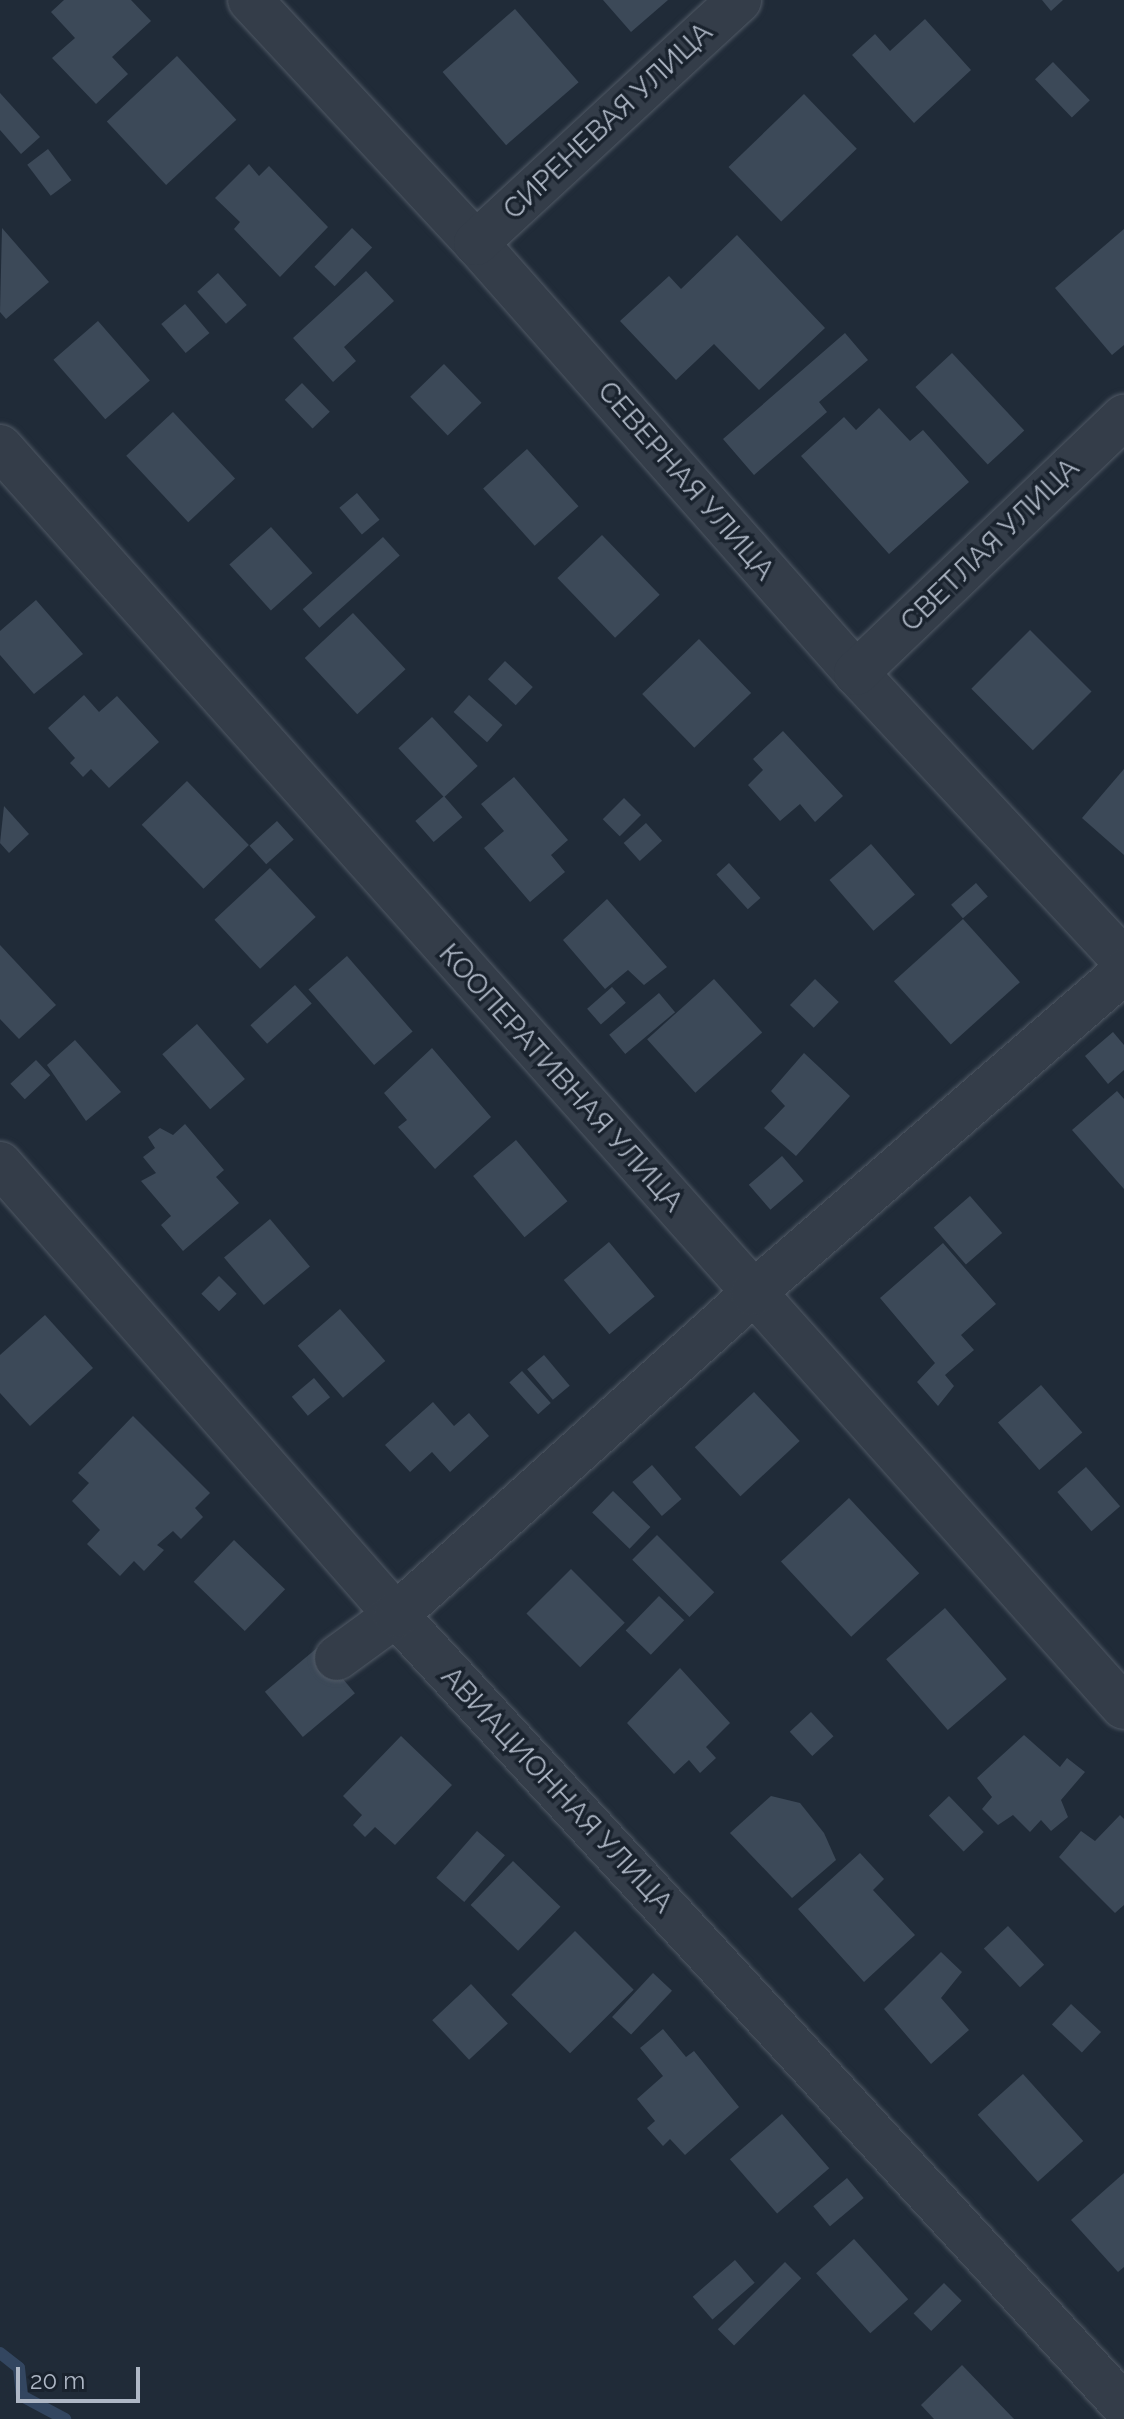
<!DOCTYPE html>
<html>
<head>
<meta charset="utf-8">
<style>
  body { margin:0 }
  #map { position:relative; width:1124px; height:2419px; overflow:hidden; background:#202b38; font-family:Raleway,sans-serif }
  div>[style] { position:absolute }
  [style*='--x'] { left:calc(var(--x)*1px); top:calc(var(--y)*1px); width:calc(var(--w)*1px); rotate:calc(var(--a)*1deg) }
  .stream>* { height:12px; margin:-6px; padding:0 6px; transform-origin:6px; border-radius:6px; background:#334660 }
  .building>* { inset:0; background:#3c4958; transform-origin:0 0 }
  .roads { filter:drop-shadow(0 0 2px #515a66) drop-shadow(0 0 2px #515a66) }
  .minor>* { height:44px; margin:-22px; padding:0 22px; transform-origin:22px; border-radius:22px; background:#343d49 }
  span { translate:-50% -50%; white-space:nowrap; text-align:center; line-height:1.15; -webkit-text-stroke:7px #19222d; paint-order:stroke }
  .street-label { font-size:28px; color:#aeb7c5 }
  .scale { position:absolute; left:16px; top:2367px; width:124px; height:36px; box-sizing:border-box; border:4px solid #aeb7c5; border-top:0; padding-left:10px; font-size:24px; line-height:28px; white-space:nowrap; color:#aeb7c5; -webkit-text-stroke:6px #19222d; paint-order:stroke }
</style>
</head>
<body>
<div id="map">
  <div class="stream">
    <div style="--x:0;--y:2353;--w:24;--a:38"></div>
    <div style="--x:19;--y:2368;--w:28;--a:84"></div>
    <div style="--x:22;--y:2396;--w:49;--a:28.1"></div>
  </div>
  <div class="building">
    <div style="clip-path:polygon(64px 0,131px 0,151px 21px,112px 57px,128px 74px,96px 104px,52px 58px,75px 38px,51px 12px)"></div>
    <div style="clip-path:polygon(603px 0,668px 0,631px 32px)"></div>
    <div style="clip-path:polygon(1042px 0,1063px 0,1051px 11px)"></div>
    <div style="left:515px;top:9px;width:97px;height:96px;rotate:49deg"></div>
    <div style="clip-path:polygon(925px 19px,971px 70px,914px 123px,852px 55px,875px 34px,890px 51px)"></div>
    <div style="left:177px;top:56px;width:87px;height:96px;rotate:47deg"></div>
    <div style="left:1053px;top:62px;width:53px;height:25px;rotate:46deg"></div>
    <div style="clip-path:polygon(0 93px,40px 137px,21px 154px,0 130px)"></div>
    <div style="left:804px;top:94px;width:76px;height:105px;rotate:46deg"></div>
    <div style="left:48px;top:149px;width:39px;height:26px;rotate:53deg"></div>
    <div style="clip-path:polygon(249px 164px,259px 176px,269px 166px,328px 227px,280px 277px,234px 229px,240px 222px,215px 198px)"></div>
    <div style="clip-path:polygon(2px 228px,49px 282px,6px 319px,0 312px)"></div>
    <div style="left:352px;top:228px;width:28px;height:54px;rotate:44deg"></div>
    <div style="clip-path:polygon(1124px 229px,1124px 345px,1112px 355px,1055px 288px)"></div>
    <div style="clip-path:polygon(737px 235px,825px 328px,759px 390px,714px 344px,676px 380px,620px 321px,669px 276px,681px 289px)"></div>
    <div style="clip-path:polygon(366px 271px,394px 301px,344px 347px,356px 361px,333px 382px,293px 338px)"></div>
    <div style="left:218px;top:273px;width:43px;height:28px;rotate:48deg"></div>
    <div style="left:185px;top:304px;width:38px;height:31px;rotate:50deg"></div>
    <div style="left:98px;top:321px;width:79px;height:59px;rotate:49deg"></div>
    <div style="clip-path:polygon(845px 333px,868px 360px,819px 402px,827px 412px,754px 475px,723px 439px)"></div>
    <div style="left:952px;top:353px;width:106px;height:50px;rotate:47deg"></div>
    <div style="left:444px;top:364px;width:54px;height:47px;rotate:46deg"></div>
    <div style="left:302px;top:383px;width:40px;height:24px;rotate:46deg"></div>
    <div style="clip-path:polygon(879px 408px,910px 441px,923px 430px,969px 482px,889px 554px,801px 456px,844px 417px,856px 430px)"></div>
    <div style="left:173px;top:412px;width:91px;height:64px;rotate:47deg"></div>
    <div style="left:527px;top:449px;width:77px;height:59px;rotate:48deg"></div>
    <div style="left:357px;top:493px;width:35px;height:23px;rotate:50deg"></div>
    <div style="left:271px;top:527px;width:62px;height:56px;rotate:48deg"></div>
    <div style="left:602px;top:535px;width:83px;height:62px;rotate:46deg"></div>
    <div style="left:383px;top:537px;width:25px;height:108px;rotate:48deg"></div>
    <div style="clip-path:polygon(36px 600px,83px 654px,34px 694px,0 655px,0 631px)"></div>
    <div style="left:353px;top:613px;width:77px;height:66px;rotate:47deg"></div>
    <div style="left:1030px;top:630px;width:87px;height:83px;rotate:45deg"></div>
    <div style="left:699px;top:639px;width:75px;height:79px;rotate:46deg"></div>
    <div style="left:505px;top:661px;width:38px;height:25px;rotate:43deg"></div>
    <div style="clip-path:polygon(84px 695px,99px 712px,117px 696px,159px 742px,109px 788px,91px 769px,83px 777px,70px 763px,75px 758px,48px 728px)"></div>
    <div style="left:469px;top:695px;width:45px;height:23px;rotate:42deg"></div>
    <div style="left:432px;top:717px;width:67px;height:46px;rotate:47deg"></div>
    <div style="clip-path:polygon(783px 731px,843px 796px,815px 822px,800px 804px,780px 821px,748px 785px,763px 770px,753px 759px)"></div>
    <div style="clip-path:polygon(1124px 769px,1124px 855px,1082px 818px)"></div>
    <div style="clip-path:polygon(514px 777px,568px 840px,551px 855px,565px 872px,530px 902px,484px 848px,504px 831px,481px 804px)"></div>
    <div style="left:187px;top:781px;width:89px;height:63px;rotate:46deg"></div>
    <div style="left:444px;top:796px;width:28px;height:38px;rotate:49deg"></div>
    <div style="left:624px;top:798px;width:24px;height:30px;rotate:45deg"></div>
    <div style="clip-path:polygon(4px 806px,29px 834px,9px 853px,0 843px)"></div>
    <div style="left:277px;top:821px;width:25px;height:37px;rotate:48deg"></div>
    <div style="left:646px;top:823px;width:24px;height:30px;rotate:48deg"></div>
    <div style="left:871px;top:844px;width:67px;height:55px;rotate:49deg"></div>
    <div style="left:729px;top:863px;width:47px;height:17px;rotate:48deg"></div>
    <div style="left:270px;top:868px;width:67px;height:76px;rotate:47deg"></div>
    <div style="left:976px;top:883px;width:18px;height:33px;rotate:49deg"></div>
    <div style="clip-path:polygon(607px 899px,667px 967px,644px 985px,628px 970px,605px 989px,563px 940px)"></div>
    <div style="left:963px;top:919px;width:85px;height:93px;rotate:48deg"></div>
    <div style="clip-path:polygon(0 945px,56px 1005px,19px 1039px,0 1019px)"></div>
    <div style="left:347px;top:956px;width:100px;height:51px;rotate:49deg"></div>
    <div style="left:714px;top:979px;width:72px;height:90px;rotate:48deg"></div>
    <div style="left:815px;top:979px;width:33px;height:36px;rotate:44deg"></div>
    <div style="left:295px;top:985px;width:25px;height:60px;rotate:48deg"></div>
    <div style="left:612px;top:987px;width:21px;height:33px;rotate:49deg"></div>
    <div style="left:659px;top:993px;width:25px;height:65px;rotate:50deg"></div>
    <div style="left:197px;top:1024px;width:73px;height:46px;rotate:49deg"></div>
    <div style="clip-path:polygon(1113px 1032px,1124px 1045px,1124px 1070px,1108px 1084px,1085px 1056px)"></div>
    <div style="clip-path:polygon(75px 1040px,121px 1092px,86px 1121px,47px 1065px)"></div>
    <div style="clip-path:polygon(432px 1048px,491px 1117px,435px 1169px,398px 1127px,407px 1120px,384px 1093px)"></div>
    <div style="clip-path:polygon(804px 1053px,850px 1096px,796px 1156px,764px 1128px,785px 1106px,771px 1091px)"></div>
    <div style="left:36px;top:1060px;width:21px;height:35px;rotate:47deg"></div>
    <div style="clip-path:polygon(1117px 1091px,1124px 1099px,1124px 1189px,1072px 1130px)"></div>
    <div style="clip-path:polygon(185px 1124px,224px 1170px,216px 1177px,239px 1203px,183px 1251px,161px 1225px,171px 1216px,141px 1181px,156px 1173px,143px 1157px,155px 1148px,148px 1137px,160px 1128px,173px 1135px)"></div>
    <div style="left:516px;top:1140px;width:80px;height:56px;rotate:50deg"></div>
    <div style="left:782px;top:1156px;width:33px;height:44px;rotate:49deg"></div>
    <div style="left:970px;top:1196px;width:49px;height:48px;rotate:49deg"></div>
    <div style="left:270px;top:1219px;width:62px;height:60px;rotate:50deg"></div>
    <div style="left:609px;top:1242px;width:71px;height:59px;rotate:50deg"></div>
    <div style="clip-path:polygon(943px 1243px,996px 1304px,961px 1335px,974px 1350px,945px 1375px,954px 1386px,938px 1406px,917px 1382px,935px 1363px,880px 1298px)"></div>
    <div style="left:219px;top:1276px;width:25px;height:25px;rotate:45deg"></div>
    <div style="left:340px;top:1309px;width:69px;height:56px;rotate:49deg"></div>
    <div style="clip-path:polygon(45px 1315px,93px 1368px,30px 1426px,0 1393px,0 1355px)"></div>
    <div style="left:544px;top:1355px;width:40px;height:22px;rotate:50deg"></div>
    <div style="left:522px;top:1371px;width:43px;height:17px;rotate:48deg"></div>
    <div style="left:314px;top:1378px;width:25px;height:29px;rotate:50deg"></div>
    <div style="left:1041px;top:1385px;width:63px;height:57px;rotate:49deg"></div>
    <div style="left:754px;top:1392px;width:67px;height:81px;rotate:47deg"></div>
    <div style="clip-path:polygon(433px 1402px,454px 1426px,469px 1413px,489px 1436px,450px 1472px,432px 1452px,410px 1472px,385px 1445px)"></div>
    <div style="clip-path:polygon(133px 1416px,210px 1493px,195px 1508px,203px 1517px,181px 1539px,173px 1531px,157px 1545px,164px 1550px,144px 1571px,134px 1561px,120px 1576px,87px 1544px,100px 1530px,72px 1501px,89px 1483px,78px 1473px)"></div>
    <div style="left:652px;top:1465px;width:45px;height:26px;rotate:49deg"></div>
    <div style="left:1086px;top:1467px;width:52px;height:38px;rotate:49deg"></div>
    <div style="left:613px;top:1491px;width:52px;height:30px;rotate:44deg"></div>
    <div style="left:849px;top:1498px;width:103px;height:93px;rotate:47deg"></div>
    <div style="left:657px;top:1535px;width:81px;height:35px;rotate:45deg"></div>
    <div style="left:234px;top:1540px;width:71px;height:58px;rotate:44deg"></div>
    <div style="left:571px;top:1569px;width:76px;height:63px;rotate:45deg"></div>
    <div style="left:659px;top:1596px;width:35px;height:48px;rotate:44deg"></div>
    <div style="left:945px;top:1608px;width:94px;height:78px;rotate:49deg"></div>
    <div style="left:317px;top:1648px;width:59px;height:68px;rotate:50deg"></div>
    <div style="clip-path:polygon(680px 1668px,730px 1723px,706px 1747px,716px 1758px,700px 1773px,689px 1760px,674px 1774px,627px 1723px)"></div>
    <div style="left:811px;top:1712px;width:33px;height:29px;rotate:47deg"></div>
    <div style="clip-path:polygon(1024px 1735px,1060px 1767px,1067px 1758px,1085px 1772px,1061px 1800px,1068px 1817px,1051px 1831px,1041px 1820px,1030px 1832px,1013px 1815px,998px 1825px,982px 1809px,992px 1797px,977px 1778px)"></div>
    <div style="clip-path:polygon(401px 1736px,452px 1785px,395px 1845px,375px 1827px,365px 1837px,353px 1825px,362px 1815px,343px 1796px)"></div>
    <div style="clip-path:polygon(771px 1796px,800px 1803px,824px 1833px,836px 1860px,792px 1898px,730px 1833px)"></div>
    <div style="left:949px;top:1796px;width:50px;height:28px;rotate:46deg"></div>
    <div style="clip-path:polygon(1120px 1815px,1124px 1819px,1124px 1905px,1115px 1913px,1059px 1857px,1081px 1831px,1095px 1841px)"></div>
    <div style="left:477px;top:1831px;width:37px;height:62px;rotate:41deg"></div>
    <div style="clip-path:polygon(860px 1853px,884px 1879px,873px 1890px,915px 1935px,864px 1982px,798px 1909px)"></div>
    <div style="left:513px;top:1861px;width:66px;height:61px;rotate:44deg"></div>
    <div style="left:1008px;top:1926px;width:53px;height:33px;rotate:47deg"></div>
    <div style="left:575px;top:1931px;width:83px;height:90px;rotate:45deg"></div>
    <div style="clip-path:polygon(941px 1952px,962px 1972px,941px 1998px,969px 2030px,931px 2064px,884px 2009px)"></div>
    <div style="left:653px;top:1973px;width:26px;height:60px;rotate:43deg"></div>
    <div style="left:471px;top:1984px;width:54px;height:53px;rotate:47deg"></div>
    <div style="left:1071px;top:2004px;width:41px;height:28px;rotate:43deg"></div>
    <div style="clip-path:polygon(663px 2029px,686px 2057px,694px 2051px,739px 2107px,685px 2155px,670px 2139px,663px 2146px,647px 2128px,655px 2121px,637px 2099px,663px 2076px,640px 2048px)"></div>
    <div style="left:1023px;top:2074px;width:90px;height:61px;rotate:48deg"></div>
    <div style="left:782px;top:2114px;width:72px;height:69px;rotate:49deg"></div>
    <div style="clip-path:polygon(1124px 2173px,1124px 2267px,1118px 2272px,1071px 2220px)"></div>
    <div style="left:847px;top:2178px;width:26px;height:44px;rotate:50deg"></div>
    <div style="left:854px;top:2239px;width:81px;height:51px;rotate:48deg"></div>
    <div style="left:735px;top:2260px;width:30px;height:56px;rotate:49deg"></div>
    <div style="left:785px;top:2262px;width:23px;height:95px;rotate:45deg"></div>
    <div style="left:944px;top:2283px;width:25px;height:43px;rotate:45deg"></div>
    <div style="clip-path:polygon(962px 2365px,1014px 2419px,934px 2419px,921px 2405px)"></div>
  </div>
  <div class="roads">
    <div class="minor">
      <div style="--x:250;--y:0;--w:332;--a:47.1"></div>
      <div style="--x:476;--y:243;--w:574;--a:48.53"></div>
      <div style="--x:856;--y:673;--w:393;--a:47"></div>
      <div style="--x:476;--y:243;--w:358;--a:-42.7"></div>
      <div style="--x:0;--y:447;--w:1688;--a:48.27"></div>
      <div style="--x:856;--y:673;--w:371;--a:-43.7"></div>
      <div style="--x:0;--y:1164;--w:600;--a:48.72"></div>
      <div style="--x:396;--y:1615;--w:1075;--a:47.37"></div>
      <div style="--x:337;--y:1658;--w:73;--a:-36.1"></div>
      <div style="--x:396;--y:1615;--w:481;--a:-42"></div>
      <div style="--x:753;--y:1293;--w:491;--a:-40.9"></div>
    </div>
  </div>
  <div class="street-label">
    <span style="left:608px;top:121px;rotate:-43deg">СИРЕНЕВАЯ УЛИЦА</span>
    <span style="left:686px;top:481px;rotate:49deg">СЕВЕРНАЯ УЛИЦА</span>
    <span style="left:990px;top:545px;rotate:-44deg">СВЕТЛАЯ УЛИЦА</span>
    <span style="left:561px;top:1078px;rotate:48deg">КООПЕРАТИВНАЯ УЛИЦА</span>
    <span style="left:557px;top:1790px;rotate:47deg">АВИАЦИОННАЯ УЛИЦА</span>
  </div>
  <div class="scale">20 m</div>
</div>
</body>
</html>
